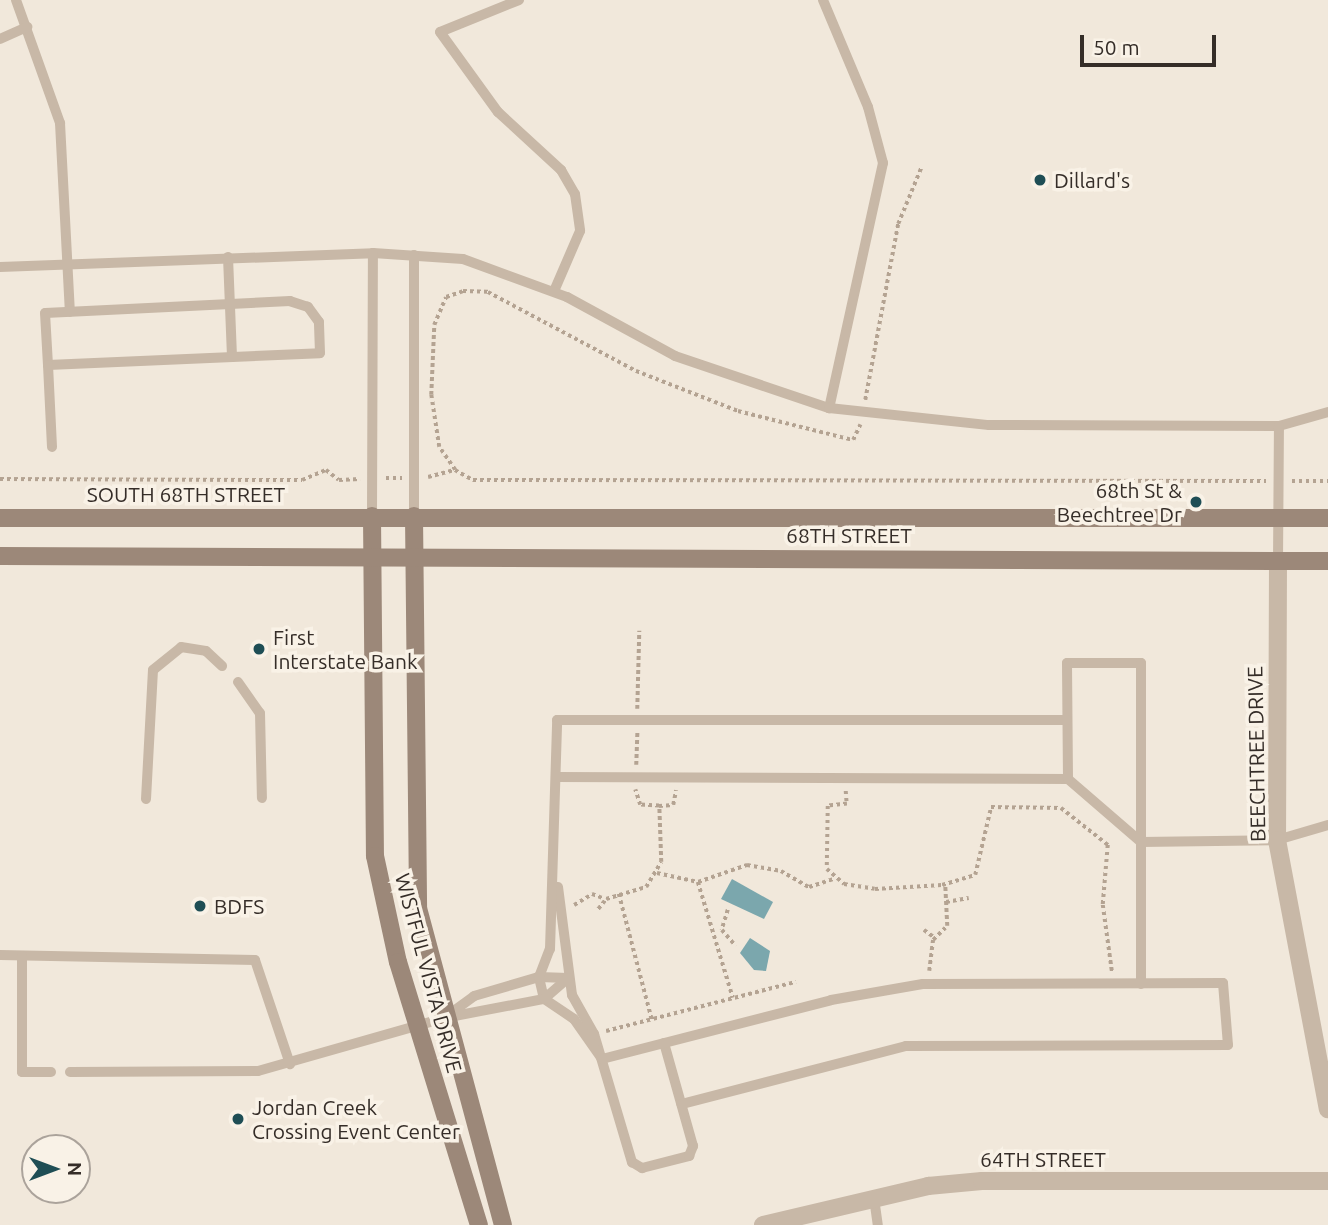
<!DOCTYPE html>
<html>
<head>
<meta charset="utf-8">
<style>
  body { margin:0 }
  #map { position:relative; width:1328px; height:1225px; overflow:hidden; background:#f1e8db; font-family:Ubuntu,sans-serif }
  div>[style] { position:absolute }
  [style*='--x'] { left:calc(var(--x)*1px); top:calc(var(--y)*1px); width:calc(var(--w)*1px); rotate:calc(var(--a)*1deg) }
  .water>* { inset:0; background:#7ba7ad }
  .path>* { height:3.5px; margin-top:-1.75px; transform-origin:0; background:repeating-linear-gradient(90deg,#b4a392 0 3.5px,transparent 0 7px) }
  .lane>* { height:10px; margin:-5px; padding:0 5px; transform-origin:5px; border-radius:5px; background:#c8b8a7 }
  .street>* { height:18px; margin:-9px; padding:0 9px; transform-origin:9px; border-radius:9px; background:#c8b8a7 }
  .secondary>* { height:18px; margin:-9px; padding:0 9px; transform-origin:9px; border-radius:9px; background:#9c8879 }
  .dots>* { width:19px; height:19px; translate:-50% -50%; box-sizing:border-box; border:4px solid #f9f2e7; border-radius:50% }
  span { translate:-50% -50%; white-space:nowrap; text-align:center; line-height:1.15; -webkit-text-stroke:7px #f9f2e7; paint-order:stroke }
  .poi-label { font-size:21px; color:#352d28 }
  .left { translate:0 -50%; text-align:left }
  .right { translate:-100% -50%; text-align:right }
  .street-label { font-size:21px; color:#352d28 }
  .north { position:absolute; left:21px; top:1134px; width:70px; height:70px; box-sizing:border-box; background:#f9f2e7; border:2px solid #aba39b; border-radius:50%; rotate:90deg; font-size:19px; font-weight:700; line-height:28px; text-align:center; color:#352d28 }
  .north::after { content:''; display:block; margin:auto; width:24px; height:32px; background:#1f4e55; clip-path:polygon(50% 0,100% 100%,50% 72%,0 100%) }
  .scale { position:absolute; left:1080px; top:35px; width:136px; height:32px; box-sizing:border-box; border:4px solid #352d28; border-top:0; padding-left:9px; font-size:21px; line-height:24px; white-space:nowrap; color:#352d28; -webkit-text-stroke:5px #f9f2e7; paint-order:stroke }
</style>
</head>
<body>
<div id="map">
  <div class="water">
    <div style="clip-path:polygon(732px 879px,773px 902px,764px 919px,721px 899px)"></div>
    <div style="clip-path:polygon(750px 938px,770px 951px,766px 971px,754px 970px,740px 953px)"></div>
  </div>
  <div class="path">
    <div style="--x:865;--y:400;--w:179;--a:-79.4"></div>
    <div style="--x:898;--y:224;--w:61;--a:-67.7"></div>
    <div style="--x:455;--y:470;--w:28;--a:-125"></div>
    <div style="--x:439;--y:447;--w:53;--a:-98.7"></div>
    <div style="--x:431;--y:395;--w:70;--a:-87.5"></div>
    <div style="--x:434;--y:325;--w:30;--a:-67"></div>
    <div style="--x:446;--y:297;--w:18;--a:-19"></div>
    <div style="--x:463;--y:291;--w:25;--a:2"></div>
    <div style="--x:488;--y:292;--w:168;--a:28.1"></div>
    <div style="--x:636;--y:371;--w:110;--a:21.4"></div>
    <div style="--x:738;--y:411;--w:119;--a:14.2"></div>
    <div style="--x:853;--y:440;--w:17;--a:-65"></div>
    <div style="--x:428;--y:477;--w:28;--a:-15"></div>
    <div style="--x:455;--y:470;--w:21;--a:29"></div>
    <div style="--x:473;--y:480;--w:793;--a:0.07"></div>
    <div style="--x:386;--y:478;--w:16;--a:0"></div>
    <div style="--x:0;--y:479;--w:302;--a:0.2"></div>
    <div style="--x:302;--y:480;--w:26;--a:-23"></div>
    <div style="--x:326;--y:470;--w:16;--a:38"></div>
    <div style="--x:339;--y:480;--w:21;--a:-3"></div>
    <div style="--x:1292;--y:481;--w:36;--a:0"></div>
    <div style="--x:637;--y:709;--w:78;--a:-88.5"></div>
    <div style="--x:636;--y:765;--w:34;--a:-88"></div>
    <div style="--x:846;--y:791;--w:13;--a:86"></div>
    <div style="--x:847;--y:804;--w:19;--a:174"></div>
    <div style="--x:828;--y:806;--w:63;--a:90.9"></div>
    <div style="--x:827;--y:869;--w:23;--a:41"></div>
    <div style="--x:844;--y:884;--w:31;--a:9"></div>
    <div style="--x:875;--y:889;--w:67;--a:-3.4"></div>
    <div style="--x:942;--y:885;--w:34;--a:-17"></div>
    <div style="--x:975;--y:875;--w:70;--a:-76.8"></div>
    <div style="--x:991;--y:807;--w:70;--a:0.8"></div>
    <div style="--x:1061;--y:808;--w:60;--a:38.2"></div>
    <div style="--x:1108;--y:845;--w:60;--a:94.8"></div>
    <div style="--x:1103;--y:905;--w:67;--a:82.2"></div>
    <div style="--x:659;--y:806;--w:14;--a:-4"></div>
    <div style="--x:673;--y:805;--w:15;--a:-79"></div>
    <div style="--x:657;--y:873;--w:42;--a:12.4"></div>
    <div style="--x:698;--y:882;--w:52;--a:-19.1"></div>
    <div style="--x:747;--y:865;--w:35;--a:10"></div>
    <div style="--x:781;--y:871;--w:32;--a:30"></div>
    <div style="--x:809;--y:887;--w:26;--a:-18"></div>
    <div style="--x:698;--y:882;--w:121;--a:73.2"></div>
    <div style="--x:619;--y:894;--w:130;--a:75.3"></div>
    <div style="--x:946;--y:902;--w:23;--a:-10"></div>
    <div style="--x:574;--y:905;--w:21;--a:-31"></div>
    <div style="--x:592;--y:894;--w:14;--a:21"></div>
    <div style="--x:598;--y:909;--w:13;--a:-51"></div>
    <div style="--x:606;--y:899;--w:42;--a:-16.7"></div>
    <div style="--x:646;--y:887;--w:29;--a:-59"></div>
    <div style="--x:661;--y:862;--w:56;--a:-92"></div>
    <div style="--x:659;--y:806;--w:19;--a:-177"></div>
    <div style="--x:640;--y:805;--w:16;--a:-108"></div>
    <div style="--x:728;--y:910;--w:21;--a:107"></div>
    <div style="--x:722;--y:930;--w:21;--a:49"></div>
    <div style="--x:924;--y:930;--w:14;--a:36"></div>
    <div style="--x:929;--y:971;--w:31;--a:-83"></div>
    <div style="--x:933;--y:940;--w:20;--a:-45"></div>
    <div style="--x:947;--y:926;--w:41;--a:-92.8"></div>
    <div style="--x:606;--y:1031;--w:196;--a:-14.5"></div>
  </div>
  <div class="lane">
    <div style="--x:16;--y:0;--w:131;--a:70.3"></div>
    <div style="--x:60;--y:123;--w:189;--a:87"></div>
    <div style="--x:519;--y:0;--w:85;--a:157.9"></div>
    <div style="--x:440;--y:32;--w:99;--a:54.1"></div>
    <div style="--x:498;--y:112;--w:86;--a:42.6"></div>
    <div style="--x:561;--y:170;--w:28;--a:60"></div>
    <div style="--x:575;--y:194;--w:37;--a:82"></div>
    <div style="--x:580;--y:231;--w:65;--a:113.4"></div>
    <div style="--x:823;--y:0;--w:116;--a:67.2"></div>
    <div style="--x:868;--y:107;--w:58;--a:75"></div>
    <div style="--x:883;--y:163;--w:251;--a:102.4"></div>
    <div style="--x:0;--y:39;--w:30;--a:-24"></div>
    <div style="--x:228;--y:257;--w:100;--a:87.7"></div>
    <div style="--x:0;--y:267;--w:373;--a:-2.1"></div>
    <div style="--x:373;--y:253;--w:90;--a:3.8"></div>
    <div style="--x:463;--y:259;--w:111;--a:20.1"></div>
    <div style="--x:567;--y:297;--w:123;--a:28.6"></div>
    <div style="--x:675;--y:356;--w:163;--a:18.7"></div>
    <div style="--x:829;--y:408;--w:161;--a:6.1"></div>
    <div style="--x:989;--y:425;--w:290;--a:0.2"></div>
    <div style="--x:1279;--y:426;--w:51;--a:-15.9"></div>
    <div style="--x:48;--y:365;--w:272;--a:-2.5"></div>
    <div style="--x:320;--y:353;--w:31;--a:-92"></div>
    <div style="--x:319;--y:322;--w:19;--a:-126"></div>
    <div style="--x:308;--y:307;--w:19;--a:-162"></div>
    <div style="--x:290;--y:301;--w:245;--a:177.2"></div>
    <div style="--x:45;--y:313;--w:52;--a:86.7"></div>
    <div style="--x:48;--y:365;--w:82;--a:87.2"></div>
    <div style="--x:372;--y:516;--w:263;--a:-89.8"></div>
    <div style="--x:414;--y:516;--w:261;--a:-90"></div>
    <div style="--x:1278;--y:562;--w:136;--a:-89.6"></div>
    <div style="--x:238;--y:682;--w:38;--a:55"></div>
    <div style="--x:260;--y:713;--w:85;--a:88.7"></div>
    <div style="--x:556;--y:777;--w:512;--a:0.22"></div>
    <div style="--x:1068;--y:779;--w:96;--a:40.8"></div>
    <div style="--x:1141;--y:842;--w:136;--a:-0.8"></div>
    <div style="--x:1277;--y:840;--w:53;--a:-16.4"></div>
    <div style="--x:1068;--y:779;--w:116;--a:-90.5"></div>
    <div style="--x:1067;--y:663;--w:74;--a:0"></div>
    <div style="--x:1141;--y:663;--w:321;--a:90"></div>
    <div style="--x:146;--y:799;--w:129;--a:-86.9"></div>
    <div style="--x:153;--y:670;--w:36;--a:-39"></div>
    <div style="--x:181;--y:647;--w:25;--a:9"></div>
    <div style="--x:206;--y:651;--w:22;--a:43"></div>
    <div style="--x:558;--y:887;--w:109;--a:82.6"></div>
    <div style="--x:572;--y:995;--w:45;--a:60.6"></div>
    <div style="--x:594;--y:1034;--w:134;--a:73.5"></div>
    <div style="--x:632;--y:1162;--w:12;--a:31"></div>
    <div style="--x:642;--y:1168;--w:49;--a:-14.3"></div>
    <div style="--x:689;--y:1156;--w:11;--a:-68"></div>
    <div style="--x:693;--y:1146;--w:107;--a:-105.7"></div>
    <div style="--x:0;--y:955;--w:255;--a:1.1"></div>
    <div style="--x:255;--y:960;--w:110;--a:71.4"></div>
    <div style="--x:22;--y:956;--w:116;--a:90"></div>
    <div style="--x:22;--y:1072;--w:29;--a:0"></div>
    <div style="--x:444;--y:1018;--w:37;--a:-36"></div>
    <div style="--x:474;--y:996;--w:68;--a:-16.3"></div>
    <div style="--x:539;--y:977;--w:29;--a:2"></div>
    <div style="--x:602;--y:1059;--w:236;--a:-14.4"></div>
    <div style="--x:831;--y:1000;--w:93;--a:-9.9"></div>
    <div style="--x:923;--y:984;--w:300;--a:-0.2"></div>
    <div style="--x:1223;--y:983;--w:62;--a:85.4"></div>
    <div style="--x:1228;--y:1045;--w:322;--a:179.8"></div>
    <div style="--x:906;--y:1046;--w:232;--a:165.5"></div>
    <div style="--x:602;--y:1059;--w:49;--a:-125"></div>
    <div style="--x:574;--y:1019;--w:36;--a:-146"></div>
    <div style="--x:544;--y:999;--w:23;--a:-103"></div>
    <div style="--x:539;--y:977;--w:30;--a:-69"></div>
    <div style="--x:550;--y:949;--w:229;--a:-88.2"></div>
    <div style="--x:557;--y:720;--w:510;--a:0"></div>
    <div style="--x:70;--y:1072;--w:188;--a:-0.3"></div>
    <div style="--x:258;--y:1071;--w:193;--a:-15.9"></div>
    <div style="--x:444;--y:1018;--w:102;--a:-10.8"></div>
    <div style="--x:544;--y:999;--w:32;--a:-41"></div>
    <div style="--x:874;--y:1198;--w:27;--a:82"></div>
  </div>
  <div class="street">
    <div style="--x:1278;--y:562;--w:278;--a:90.2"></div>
    <div style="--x:1277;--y:840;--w:274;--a:79.3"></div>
    <div style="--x:763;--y:1225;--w:170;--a:-13.3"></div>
    <div style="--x:928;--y:1186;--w:54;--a:-5.3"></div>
    <div style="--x:982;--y:1181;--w:346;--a:0"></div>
  </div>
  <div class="secondary">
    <div style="--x:372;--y:516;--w:340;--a:89.5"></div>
    <div style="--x:375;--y:856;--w:108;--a:77.8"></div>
    <div style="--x:398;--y:962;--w:275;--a:72.9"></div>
    <div style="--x:414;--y:516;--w:392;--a:89.4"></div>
    <div style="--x:418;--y:908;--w:328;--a:75"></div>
    <div style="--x:0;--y:518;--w:1328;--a:0"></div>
    <div style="--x:0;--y:556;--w:1328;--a:0.22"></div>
  </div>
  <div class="dots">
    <div style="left:1040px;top:180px;background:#1f4e55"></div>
    <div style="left:1196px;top:502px;background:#1f4e55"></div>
    <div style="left:259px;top:649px;background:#1f4e55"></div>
    <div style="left:200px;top:906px;background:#1f4e55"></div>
    <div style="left:238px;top:1119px;background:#1f4e55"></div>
  </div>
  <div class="poi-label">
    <span class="left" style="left:1054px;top:180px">Dillard's</span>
    <span class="right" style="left:1182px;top:502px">68th St &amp;<br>Beechtree Dr</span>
    <span class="left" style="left:273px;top:649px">First<br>Interstate Bank</span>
    <span class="left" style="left:214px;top:906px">BDFS</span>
    <span class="left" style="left:252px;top:1119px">Jordan Creek<br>Crossing Event Center</span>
  </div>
  <div class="street-label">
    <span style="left:186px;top:494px">SOUTH 68TH STREET</span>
    <span style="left:849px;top:535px">68TH STREET</span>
    <span style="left:1256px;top:754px;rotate:-91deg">BEECHTREE DRIVE</span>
    <span style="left:429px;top:973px;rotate:75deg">WISTFUL VISTA DRIVE</span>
    <span style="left:1043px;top:1159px">64TH STREET</span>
  </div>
  <div class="north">N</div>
  <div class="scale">50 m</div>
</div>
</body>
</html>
